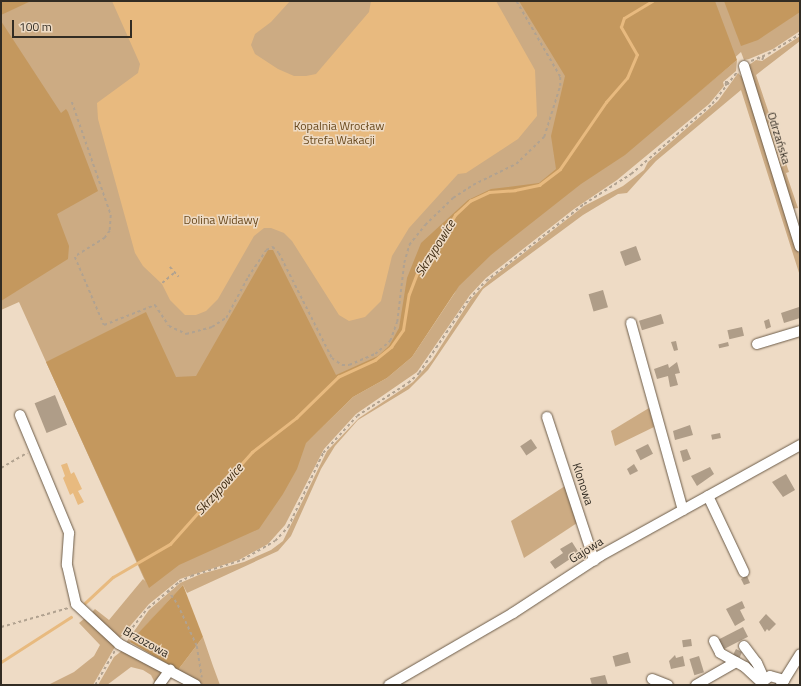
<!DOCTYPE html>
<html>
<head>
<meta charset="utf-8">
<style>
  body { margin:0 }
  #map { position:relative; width:801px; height:686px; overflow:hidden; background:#eedbc5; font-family:"Titillium Web",sans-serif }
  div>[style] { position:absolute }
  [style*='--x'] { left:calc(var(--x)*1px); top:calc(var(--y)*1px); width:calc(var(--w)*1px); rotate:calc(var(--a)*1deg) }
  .green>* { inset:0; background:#ccab83 }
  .forest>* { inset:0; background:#c4985e }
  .water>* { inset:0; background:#e8ba7f }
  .stream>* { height:2.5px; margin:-1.25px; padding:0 1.25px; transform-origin:1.25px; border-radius:1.25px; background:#e8ba7f }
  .building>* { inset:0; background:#af9d88; transform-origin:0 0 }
  .path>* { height:1.5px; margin-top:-0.75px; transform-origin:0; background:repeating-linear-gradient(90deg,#b1a290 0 3px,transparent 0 6px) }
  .roads { filter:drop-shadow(0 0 1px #6c5c49) drop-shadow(0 0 1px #6c5c49) }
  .minor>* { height:10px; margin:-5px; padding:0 5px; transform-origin:5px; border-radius:5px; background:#fff }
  span { translate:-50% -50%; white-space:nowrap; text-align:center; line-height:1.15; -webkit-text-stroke:3px #eedbc5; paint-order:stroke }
  .park-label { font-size:12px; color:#6a4a1e }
  .street-label { font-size:12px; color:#322c23 }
  .water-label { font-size:13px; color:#422e14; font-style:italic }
  .frame { position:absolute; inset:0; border:2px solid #322c23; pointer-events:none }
  .scale { position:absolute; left:12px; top:20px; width:120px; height:18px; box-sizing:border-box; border:2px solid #322c23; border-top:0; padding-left:5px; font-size:12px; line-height:14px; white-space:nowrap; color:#322c23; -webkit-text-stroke:3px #eedbc5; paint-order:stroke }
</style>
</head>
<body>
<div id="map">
  <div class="green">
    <div style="clip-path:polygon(evenodd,1px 1px,800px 1px,800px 31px,773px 49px,749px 59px,744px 60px,741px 52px,677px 110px,737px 60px,736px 71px,723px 82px,724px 86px,709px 104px,617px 180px,574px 209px,486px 278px,470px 295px,417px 372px,356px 414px,324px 449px,285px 525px,268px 544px,239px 560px,180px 579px,149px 604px,119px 639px,90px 614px,95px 609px,109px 620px,143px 579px,145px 581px,19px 302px,1px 310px,1px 1px,456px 291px,412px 357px,387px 378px,353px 397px,309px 440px,456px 291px)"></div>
    <div style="clip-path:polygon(800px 36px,800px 41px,756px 75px,789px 172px,786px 173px,798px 208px,791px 209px,749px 65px,756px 60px,762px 61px)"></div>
    <div style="clip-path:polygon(738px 73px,743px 78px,800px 257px,800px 276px,741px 90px,656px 161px,627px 193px,618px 194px,583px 215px,483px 289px,428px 370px,409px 389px,358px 420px,335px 446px,321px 469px,291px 536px,278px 551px,187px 593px,183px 585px,128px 645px,125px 644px,149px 610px,180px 583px,201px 574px,244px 562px,271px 550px,283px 541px,327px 451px,359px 418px,413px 382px,432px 360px,471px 299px,488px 281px,584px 206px,623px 186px,644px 170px,648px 162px,718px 101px)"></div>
    <div style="clip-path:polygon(649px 408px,654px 427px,615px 446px,611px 431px)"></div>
    <div style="clip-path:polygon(565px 486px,577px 523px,524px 558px,511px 521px)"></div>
    <div style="clip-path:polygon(85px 618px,116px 645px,93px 685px,48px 685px,74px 672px,94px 656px,100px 645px,79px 623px)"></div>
    <div style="clip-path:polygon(203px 637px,213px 666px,220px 685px,204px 685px,178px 670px)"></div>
    <div style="clip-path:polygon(124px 649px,163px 671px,155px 683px,151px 675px,143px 670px,131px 667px,107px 685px,98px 685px,114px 657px)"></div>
  </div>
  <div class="forest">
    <div style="clip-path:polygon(1px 1px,31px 1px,1px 15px)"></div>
    <div style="clip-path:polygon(519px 1px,715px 1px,737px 60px,625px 155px,581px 184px,491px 255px,459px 286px,412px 357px,387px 378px,353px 397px,306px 443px,297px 469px,283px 494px,259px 529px,179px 565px,149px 588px,46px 362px,146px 312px,176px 377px,196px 376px,268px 250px,273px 250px,336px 375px,378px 356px,389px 346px,399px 328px,407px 278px,421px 243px,468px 200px,491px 189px,539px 183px,556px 169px,551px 136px,565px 76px)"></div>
    <div style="clip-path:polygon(724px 1px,800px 1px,800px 12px,758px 40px,741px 46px)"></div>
    <div style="clip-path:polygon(1px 21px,61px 113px,66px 109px,68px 112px,98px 191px,57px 214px,69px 246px,68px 259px,1px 301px)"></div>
    <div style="clip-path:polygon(183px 585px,203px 637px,178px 670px,130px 642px)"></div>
  </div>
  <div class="water">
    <div style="clip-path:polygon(112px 1px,290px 1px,271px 22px,255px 34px,251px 45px,255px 54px,278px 69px,294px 76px,306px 76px,316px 74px,369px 12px,371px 1px,496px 1px,535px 70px,537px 116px,518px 139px,466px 173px,458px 174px,409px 228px,392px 256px,381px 301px,365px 317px,349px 321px,339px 315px,292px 241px,284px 233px,271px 228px,264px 228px,254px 236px,218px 299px,206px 311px,196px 315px,185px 315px,170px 300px,162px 284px,143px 266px,135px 253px,98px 119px,97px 103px,138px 73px,140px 64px)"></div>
    <div style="clip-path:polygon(67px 463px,71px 474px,74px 472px,82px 489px,78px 491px,84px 502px,78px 505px,73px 493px,70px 495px,63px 478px,65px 476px,61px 465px)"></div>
  </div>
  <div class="stream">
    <div style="--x:85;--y:603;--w:38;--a:-43"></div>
    <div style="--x:113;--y:577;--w:66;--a:-30.1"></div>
    <div style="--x:170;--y:544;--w:123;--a:-48.3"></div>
    <div style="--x:252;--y:452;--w:56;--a:-37.7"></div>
    <div style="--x:296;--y:418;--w:59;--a:-44.3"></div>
    <div style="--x:338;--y:377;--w:41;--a:-24.7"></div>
    <div style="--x:375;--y:360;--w:21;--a:-39"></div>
    <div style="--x:391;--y:347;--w:21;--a:-55"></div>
    <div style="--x:403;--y:330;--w:36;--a:-81"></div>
    <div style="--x:409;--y:294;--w:30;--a:-69"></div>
    <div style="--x:420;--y:266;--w:18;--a:-43"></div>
    <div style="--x:433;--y:254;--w:45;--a:-60.6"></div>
    <div style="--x:455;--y:215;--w:21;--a:-43"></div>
    <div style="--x:470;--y:201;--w:21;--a:-25"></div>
    <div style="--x:489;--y:192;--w:26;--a:-4"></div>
    <div style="--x:515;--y:190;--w:25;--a:-12"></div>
    <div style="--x:539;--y:185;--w:26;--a:-37"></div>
    <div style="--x:560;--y:169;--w:81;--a:-55.5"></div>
    <div style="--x:606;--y:102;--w:32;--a:-49"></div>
    <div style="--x:627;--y:78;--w:25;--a:-67"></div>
    <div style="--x:637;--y:55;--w:32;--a:-120"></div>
    <div style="--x:621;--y:27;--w:9;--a:-72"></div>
    <div style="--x:624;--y:18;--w:33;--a:-31"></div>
    <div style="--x:1;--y:662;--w:83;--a:-32.7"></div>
  </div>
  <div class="building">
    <div style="left:636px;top:246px;width:15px;height:17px;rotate:70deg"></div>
    <div style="left:603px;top:290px;width:18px;height:15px;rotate:74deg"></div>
    <div style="clip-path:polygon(799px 307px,800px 318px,784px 323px,781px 313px)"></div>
    <div style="left:661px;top:314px;width:10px;height:23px;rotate:73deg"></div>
    <div style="clip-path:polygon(769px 319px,771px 327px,766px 329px,764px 321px)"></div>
    <div style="left:742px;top:327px;width:9px;height:15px;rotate:77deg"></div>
    <div style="clip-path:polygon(676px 341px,678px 350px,674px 351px,671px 342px)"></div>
    <div style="left:728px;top:342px;width:4px;height:10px;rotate:76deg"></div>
    <div style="clip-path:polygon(677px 362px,680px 373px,675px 374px,678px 385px,670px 387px,668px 376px,657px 379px,654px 369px,668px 364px,669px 368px)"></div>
    <div style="left:55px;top:395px;width:32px;height:22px;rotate:68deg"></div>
    <div style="clip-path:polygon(690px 425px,693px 435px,675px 440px,673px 431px)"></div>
    <div style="left:720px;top:433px;width:5px;height:9px;rotate:79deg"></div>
    <div style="left:531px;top:439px;width:11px;height:13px;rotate:56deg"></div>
    <div style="left:648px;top:444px;width:11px;height:14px;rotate:63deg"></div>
    <div style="clip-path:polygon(687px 449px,691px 459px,683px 462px,680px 451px)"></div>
    <div style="clip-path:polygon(634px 464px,638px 471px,630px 475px,627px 469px)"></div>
    <div style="clip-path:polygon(710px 467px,714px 474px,697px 486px,691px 476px)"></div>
    <div style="clip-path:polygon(786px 474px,795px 490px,783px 497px,772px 482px)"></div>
    <div style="clip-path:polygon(572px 542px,579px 553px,555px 569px,550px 562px,563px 553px,560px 549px)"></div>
    <div style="clip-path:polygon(747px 576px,750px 583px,744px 585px,741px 579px)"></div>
    <div style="clip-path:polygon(742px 601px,745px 608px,740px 610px,745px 620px,735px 626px,726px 609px)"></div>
    <div style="clip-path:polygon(766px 614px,776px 624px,769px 631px,767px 629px,765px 632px,759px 622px)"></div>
    <div style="left:743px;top:627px;width:11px;height:29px;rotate:63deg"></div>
    <div style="left:691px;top:639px;width:7px;height:9px;rotate:82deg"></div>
    <div style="clip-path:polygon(736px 649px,742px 652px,739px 659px,733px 655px)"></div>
    <div style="left:628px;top:652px;width:11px;height:16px;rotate:75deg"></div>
    <div style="clip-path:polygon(675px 655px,676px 658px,683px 656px,685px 666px,671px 669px,669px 661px)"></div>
    <div style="left:699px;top:656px;width:17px;height:10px;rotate:73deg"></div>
    <div style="clip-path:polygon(605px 675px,608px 685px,592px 685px,590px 678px)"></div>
  </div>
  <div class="path">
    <div style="--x:758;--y:57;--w:5;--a:37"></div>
    <div style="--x:762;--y:60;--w:5;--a:-68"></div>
    <div style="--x:751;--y:61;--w:18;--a:-22"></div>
    <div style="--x:768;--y:54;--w:38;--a:-32"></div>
    <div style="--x:726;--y:86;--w:4;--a:-104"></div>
    <div style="--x:725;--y:82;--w:5;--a:0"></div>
    <div style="--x:72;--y:102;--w:120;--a:71"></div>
    <div style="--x:111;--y:215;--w:16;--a:94"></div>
    <div style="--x:110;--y:231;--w:9;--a:126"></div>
    <div style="--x:105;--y:238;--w:36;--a:148"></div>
    <div style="--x:75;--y:257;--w:74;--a:66.9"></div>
    <div style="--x:104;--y:325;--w:55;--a:-21.4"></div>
    <div style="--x:155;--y:305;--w:25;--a:56"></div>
    <div style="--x:169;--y:326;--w:19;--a:25"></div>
    <div style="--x:186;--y:334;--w:27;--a:-15"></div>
    <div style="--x:212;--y:327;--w:17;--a:-33"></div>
    <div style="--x:226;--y:318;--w:47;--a:-61.8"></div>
    <div style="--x:248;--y:277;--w:32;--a:-56"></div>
    <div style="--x:266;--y:250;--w:8;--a:-23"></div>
    <div style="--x:273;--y:247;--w:8;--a:45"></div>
    <div style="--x:279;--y:253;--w:118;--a:63.2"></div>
    <div style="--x:332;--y:358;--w:12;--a:35"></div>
    <div style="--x:342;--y:365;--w:7;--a:0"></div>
    <div style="--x:349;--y:365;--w:28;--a:-23"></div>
    <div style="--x:375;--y:354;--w:20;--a:-41"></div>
    <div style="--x:390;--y:341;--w:20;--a:-70"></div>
    <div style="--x:397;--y:322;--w:59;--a:-83.2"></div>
    <div style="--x:404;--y:263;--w:19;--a:-74"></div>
    <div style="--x:409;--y:245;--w:26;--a:-51"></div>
    <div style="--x:425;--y:225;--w:39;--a:-44"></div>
    <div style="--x:453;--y:198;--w:24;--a:-33"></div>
    <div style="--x:473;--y:185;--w:48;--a:-26"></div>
    <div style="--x:516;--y:164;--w:39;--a:-44"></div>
    <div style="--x:544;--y:137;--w:53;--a:-72.6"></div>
    <div style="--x:560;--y:86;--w:9;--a:-90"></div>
    <div style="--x:560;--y:77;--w:88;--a:-120.1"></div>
    <div style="--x:170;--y:267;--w:13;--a:48"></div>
    <div style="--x:162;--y:283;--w:17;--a:-40"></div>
    <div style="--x:1;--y:468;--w:30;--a:-30"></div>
    <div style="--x:168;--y:590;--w:18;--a:56"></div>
    <div style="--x:178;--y:605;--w:45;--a:65.1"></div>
    <div style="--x:197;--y:646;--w:32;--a:81"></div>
    <div style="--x:1;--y:627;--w:70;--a:-15.8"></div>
    <div style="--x:125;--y:637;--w:37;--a:-52"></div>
    <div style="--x:148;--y:608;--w:40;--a:-40"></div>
    <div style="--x:179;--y:582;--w:13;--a:-27"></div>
    <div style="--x:191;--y:576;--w:53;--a:-17.4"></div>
    <div style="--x:242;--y:560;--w:38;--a:-30"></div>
    <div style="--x:275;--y:541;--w:19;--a:-47"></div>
    <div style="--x:288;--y:527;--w:82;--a:-64.7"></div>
    <div style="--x:323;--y:453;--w:50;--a:-47.4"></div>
    <div style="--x:357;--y:416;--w:61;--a:-32.9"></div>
    <div style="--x:408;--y:383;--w:15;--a:-42"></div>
    <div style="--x:419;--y:373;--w:89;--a:-56"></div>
    <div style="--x:469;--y:299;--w:25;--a:-47"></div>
    <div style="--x:486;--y:281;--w:125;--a:-38.2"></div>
    <div style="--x:584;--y:204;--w:56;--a:-32.6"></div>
    <div style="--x:631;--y:174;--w:107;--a:-40.8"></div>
    <div style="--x:712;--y:104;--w:41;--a:-52"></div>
    <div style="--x:95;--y:685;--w:39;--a:-60"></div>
  </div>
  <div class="roads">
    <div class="minor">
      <div style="--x:744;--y:66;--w:189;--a:72.8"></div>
      <div style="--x:631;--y:323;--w:194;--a:74.5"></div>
      <div style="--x:757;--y:344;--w:45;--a:-16.8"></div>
      <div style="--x:20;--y:415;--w:128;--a:67.4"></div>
      <div style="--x:69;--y:533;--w:32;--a:94"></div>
      <div style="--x:67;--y:565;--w:40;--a:77"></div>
      <div style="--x:76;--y:604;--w:59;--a:42.9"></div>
      <div style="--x:119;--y:644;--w:87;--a:28"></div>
      <div style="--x:547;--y:417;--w:151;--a:71.8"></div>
      <div style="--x:708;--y:496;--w:84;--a:64.7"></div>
      <div style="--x:714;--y:641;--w:13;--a:63"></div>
      <div style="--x:720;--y:653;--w:29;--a:29"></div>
      <div style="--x:745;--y:667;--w:22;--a:43"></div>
      <div style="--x:744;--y:646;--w:21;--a:53"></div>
      <div style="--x:757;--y:663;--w:17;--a:66"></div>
      <div style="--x:652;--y:679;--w:17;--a:21"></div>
      <div style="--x:761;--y:683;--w:11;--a:-38"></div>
      <div style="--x:770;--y:676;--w:15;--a:16"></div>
      <div style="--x:159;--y:685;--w:19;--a:-54"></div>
      <div style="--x:389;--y:685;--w:143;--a:-30.1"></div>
      <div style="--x:513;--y:613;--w:104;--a:-33.2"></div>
      <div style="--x:600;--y:556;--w:229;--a:-29"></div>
      <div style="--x:696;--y:685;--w:46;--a:-29.9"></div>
      <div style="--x:781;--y:685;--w:36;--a:-58"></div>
    </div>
  </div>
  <div class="park-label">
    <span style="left:339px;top:133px">Kopalnia Wrocław<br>Strefa Wakacji</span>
    <span style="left:221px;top:220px">Dolina Widawy</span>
  </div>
  <div class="street-label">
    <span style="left:779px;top:138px;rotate:73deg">Odrzańska</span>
    <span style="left:583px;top:484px;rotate:72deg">Klonowa</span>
    <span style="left:586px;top:550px;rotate:-32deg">Gajowa</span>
    <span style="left:146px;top:642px;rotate:29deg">Brzozowa</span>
  </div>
  <div class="water-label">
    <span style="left:435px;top:248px;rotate:-58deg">Skrzypowice</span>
    <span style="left:219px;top:489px;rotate:-48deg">Skrzypowice</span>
  </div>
  <div class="frame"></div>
  <div class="scale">100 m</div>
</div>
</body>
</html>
